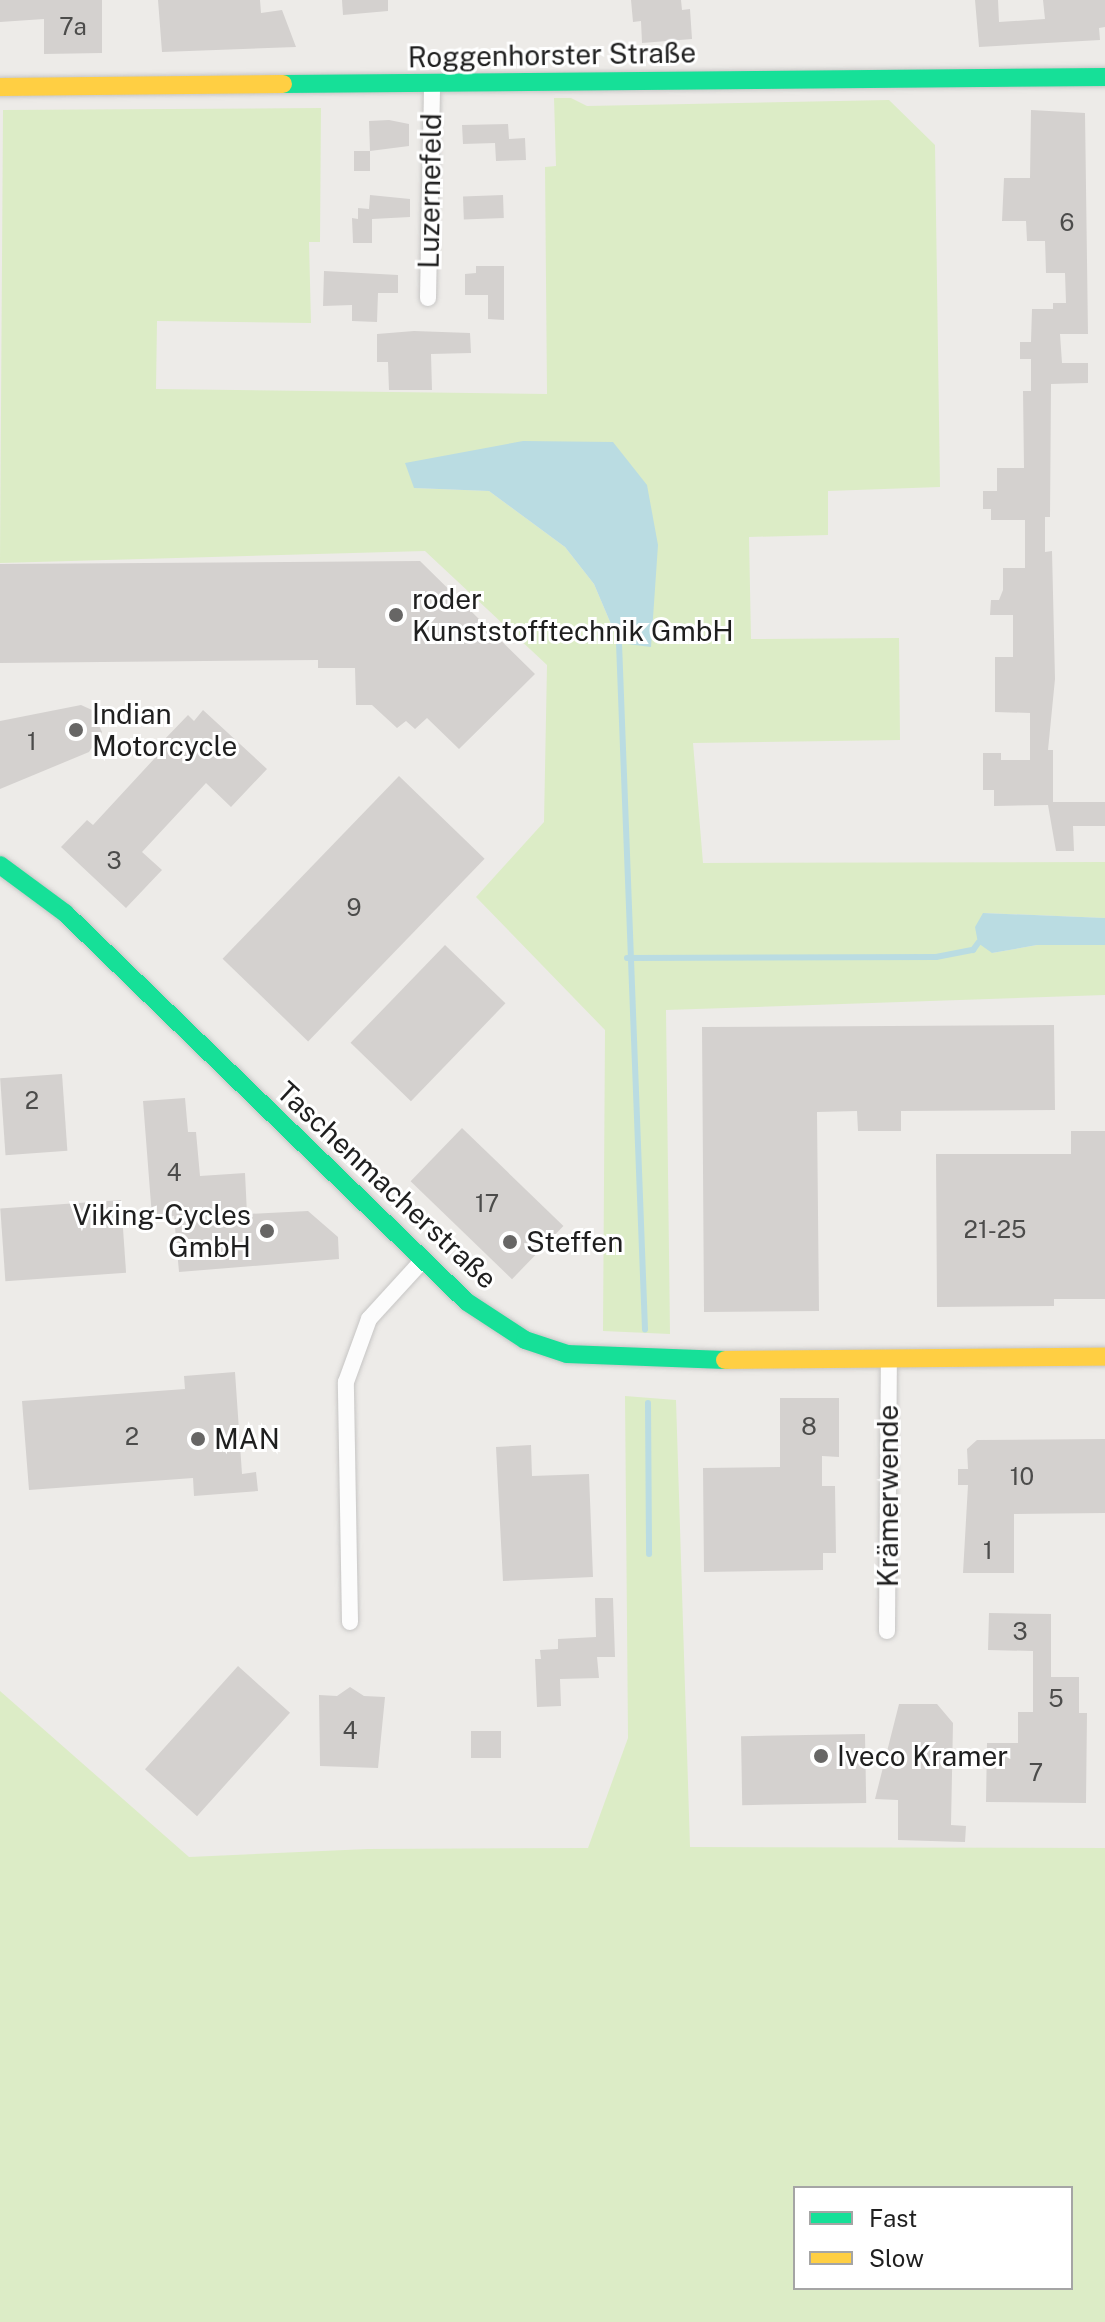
<!DOCTYPE html>
<html>
<head>
<meta charset="utf-8">
<style>
  body { margin:0 }
  #map { position:relative; width:1105px; height:2322px; overflow:hidden; background:#edebe8; font-family:"Public Sans",sans-serif }
  div>[style] { position:absolute }
  [style*='--x'] { left:calc(var(--x)*1px); top:calc(var(--y)*1px); width:calc(var(--w)*1px); rotate:calc(var(--a)*1deg) }
  .grass>* { inset:0; background:#dcecc6 }
  .water>* { inset:0; background:#badce2 }
  .stream>* { height:6px; margin:-3px; padding:0 3px; transform-origin:3px; border-radius:3px; background:#badce2 }
  .building>* { inset:0; background:#d4d1cf; transform-origin:0 0 }
  .roads { filter:drop-shadow(0 0 2px #c6c5c4) drop-shadow(0 0 2px #c6c5c4) }
  .street>* { height:16px; margin:-8px; padding:0 8px; transform-origin:8px; border-radius:8px; background:#fcfcfc }
  .fast>* { height:18px; margin:-9px; padding:0 9px; transform-origin:9px; border-radius:9px; background:#16e098 }
  .slow>* { height:18px; margin:-9px; padding:0 9px; transform-origin:9px; border-radius:9px; background:#ffcf43 }
  .dots>* { width:22px; height:22px; translate:-50% -50%; box-sizing:border-box; border:4px solid #fff; border-radius:50% }
  span { translate:-50% -50%; white-space:nowrap; text-align:center; line-height:1.15; -webkit-text-stroke:6px #fff; paint-order:stroke }
  .number-label { font-size:24px; color:#4c4c4b }
  .number-label span { -webkit-text-stroke-width:0 }
  .street-label { font-size:28px; color:#1f1f1f }
  .poi-label { font-size:28px; color:#1f1f1f }
  .left { translate:0 -50%; text-align:left }
  .right { translate:-100% -50%; text-align:right }
  .legend { position:absolute; left:793px; top:2186px; width:280px; height:104px; box-sizing:border-box; background:#fff; border:2px solid #a5a5a5; margin:0; padding:10px 14px; list-style:none; font-size:24px; color:#1f1f1f }
  .legend li { display:flex; align-items:center; gap:16px; height:40px }
  .legend b { width:40px; border:2px solid #a5a5a5 }
</style>
</head>
<body>
<div id="map">
  <div class="grass">
    <div style="clip-path:polygon(evenodd,554px 98px,571px 98px,587px 106px,889px 100px,935px 145px,940px 487px,828px 491px,828px 535px,749px 537px,751px 639px,899px 638px,900px 740px,693px 743px,703px 863px,1105px 862px,1105px 918px,983px 913px,992px 953px,1037px 945px,1105px 945px,1105px 995px,666px 1010px,670px 1334px,603px 1331px,605px 1030px,476px 897px,544px 822px,547px 665px,425px 551px,0 563px,3px 110px,321px 108px,320px 242px,309px 242px,311px 323px,157px 321px,156px 389px,547px 394px,545px 167px,556px 166px,554px 98px,613px 442px,619px 643px,594px 584px,565px 547px,489px 491px,414px 488px,613px 442px)"></div>
    <div style="clip-path:polygon(evenodd,625px 1396px,676px 1400px,690px 1847px,1105px 1848px,1105px 2322px,0 2322px,0 1691px,189px 1857px,368px 1849px,588px 1848px,628px 1738px,625px 1396px,1071px 2188px,1071px 2288px,795px 2288px,795px 2188px,1071px 2188px)"></div>
  </div>
  <div class="water">
    <div style="clip-path:polygon(523px 441px,613px 442px,647px 485px,658px 545px,651px 647px,619px 643px,594px 584px,565px 547px,489px 491px,414px 488px,405px 463px)"></div>
    <div style="clip-path:polygon(983px 913px,1105px 918px,1105px 945px,1037px 945px,992px 953px,978px 943px,975px 927px)"></div>
  </div>
  <div class="stream">
    <div style="--x:619;--y:643;--w:687;--a:87.83"></div>
    <div style="--x:627;--y:958;--w:309;--a:-0.2"></div>
    <div style="--x:936;--y:957;--w:38;--a:-11"></div>
    <div style="--x:973;--y:950;--w:9;--a:-54"></div>
    <div style="--x:648;--y:1403;--w:151;--a:89.6"></div>
  </div>
  <div class="building">
    <div style="clip-path:polygon(0 0,102px 0,102px 53px,44px 54px,44px 19px,0 22px)"></div>
    <div style="clip-path:polygon(158px 0,260px 0,261px 13px,282px 10px,296px 47px,162px 52px)"></div>
    <div style="clip-path:polygon(342px 0,388px 0,388px 11px,343px 15px)"></div>
    <div style="clip-path:polygon(631px 0,681px 0,682px 10px,690px 9px,692px 39px,642px 43px,641px 21px,633px 22px)"></div>
    <div style="clip-path:polygon(975px 0,998px 0,999px 22px,1045px 19px,1043px 0,1105px 0,1105px 27px,1099px 28px,1100px 40px,979px 47px)"></div>
    <div style="clip-path:polygon(1031px 110px,1085px 113px,1088px 334px,1060px 334px,1062px 363px,1088px 363px,1088px 383px,1051px 384px,1050px 517px,1045px 517px,1045px 552px,1052px 551px,1055px 679px,1048px 750px,1053px 750px,1053px 802px,1105px 802px,1105px 826px,1073px 826px,1074px 851px,1056px 851px,1048px 805px,994px 806px,994px 790px,983px 790px,983px 753px,1001px 753px,1001px 760px,1030px 760px,1030px 713px,995px 712px,995px 657px,1013px 657px,1013px 615px,990px 615px,991px 600px,999px 600px,1003px 590px,1003px 568px,1025px 568px,1025px 520px,991px 520px,991px 509px,983px 509px,983px 491px,997px 491px,997px 468px,1024px 468px,1023px 391px,1031px 391px,1031px 359px,1020px 359px,1020px 342px,1031px 342px,1032px 309px,1053px 309px,1053px 303px,1066px 303px,1065px 273px,1046px 273px,1045px 241px,1027px 241px,1026px 221px,1002px 221px,1004px 178px,1030px 178px)"></div>
    <div style="clip-path:polygon(389px 120px,409px 124px,409px 146px,370px 151px,369px 121px)"></div>
    <div style="clip-path:polygon(508px 124px,509px 139px,525px 138px,526px 160px,496px 161px,495px 143px,463px 144px,462px 125px)"></div>
    <div style="left:354px;top:151px;width:16px;height:20px"></div>
    <div style="clip-path:polygon(370px 195px,410px 199px,410px 217px,372px 219px,372px 243px,353px 243px,352px 218px,358px 219px,358px 208px,369px 209px)"></div>
    <div style="left:503px;top:195px;width:23px;height:40px;rotate:88deg"></div>
    <div style="clip-path:polygon(476px 266px,504px 266px,504px 320px,488px 319px,488px 295px,465px 295px,465px 274px,476px 273px)"></div>
    <div style="clip-path:polygon(324px 271px,398px 275px,398px 293px,378px 293px,377px 322px,352px 321px,352px 305px,323px 306px)"></div>
    <div style="clip-path:polygon(414px 331px,470px 333px,471px 353px,431px 354px,432px 390px,389px 390px,388px 362px,377px 362px,377px 334px)"></div>
    <div style="clip-path:polygon(420px 561px,535px 674px,459px 749px,427px 718px,415px 729px,406px 721px,397px 728px,372px 705px,356px 705px,355px 668px,318px 668px,318px 660px,0 663px,0 564px)"></div>
    <div style="clip-path:polygon(81px 705px,92px 710px,102px 732px,89px 752px,0 789px,0 721px)"></div>
    <div style="clip-path:polygon(203px 710px,267px 769px,231px 807px,206px 783px,142px 852px,162px 870px,126px 908px,61px 847px,87px 820px,93px 825px,166px 746px,162px 742px,188px 715px,194px 721px)"></div>
    <div style="left:399px;top:776px;width:119px;height:254px;rotate:44deg"></div>
    <div style="left:445px;top:945px;width:84px;height:136px;rotate:44deg"></div>
    <div style="clip-path:polygon(1054px 1025px,1055px 1110px,901px 1111px,901px 1131px,858px 1131px,857px 1111px,817px 1112px,819px 1311px,704px 1312px,702px 1027px)"></div>
    <div style="left:62px;top:1074px;width:77px;height:62px;rotate:86deg"></div>
    <div style="clip-path:polygon(185px 1098px,188px 1132px,196px 1132px,200px 1176px,245px 1173px,247px 1214px,308px 1211px,338px 1237px,339px 1259px,179px 1272px,174px 1216px,152px 1217px,143px 1101px)"></div>
    <div style="left:462px;top:1128px;width:141px;height:74px;rotate:44deg"></div>
    <div style="clip-path:polygon(1071px 1131px,1105px 1131px,1105px 1299px,1054px 1299px,1054px 1306px,937px 1307px,936px 1154px,1071px 1154px)"></div>
    <div style="left:121px;top:1200px;width:73px;height:121px;rotate:86deg"></div>
    <div style="clip-path:polygon(235px 1372px,242px 1474px,256px 1472px,258px 1491px,194px 1496px,193px 1478px,29px 1490px,22px 1401px,185px 1389px,184px 1376px)"></div>
    <div style="clip-path:polygon(780px 1398px,839px 1398px,839px 1457px,822px 1456px,822px 1486px,835px 1486px,836px 1553px,823px 1553px,823px 1570px,704px 1572px,703px 1468px,780px 1467px)"></div>
    <div style="clip-path:polygon(1105px 1439px,1105px 1513px,1014px 1514px,1014px 1573px,963px 1573px,968px 1485px,958px 1485px,958px 1469px,968px 1469px,967px 1449px,977px 1440px)"></div>
    <div style="clip-path:polygon(531px 1445px,532px 1476px,589px 1474px,593px 1577px,503px 1581px,496px 1447px)"></div>
    <div style="clip-path:polygon(595px 1598px,613px 1598px,615px 1657px,597px 1657px,599px 1678px,560px 1679px,561px 1706px,537px 1707px,535px 1659px,541px 1659px,540px 1650px,558px 1649px,558px 1639px,596px 1637px)"></div>
    <div style="clip-path:polygon(989px 1613px,1051px 1614px,1051px 1677px,1079px 1677px,1079px 1713px,1087px 1713px,1086px 1803px,986px 1802px,987px 1743px,1018px 1743px,1018px 1712px,1033px 1712px,1033px 1651px,988px 1650px)"></div>
    <div style="left:238px;top:1666px;width:70px;height:139px;rotate:42deg"></div>
    <div style="clip-path:polygon(350px 1687px,364px 1696px,385px 1697px,378px 1768px,320px 1766px,319px 1695px,337px 1696px)"></div>
    <div style="clip-path:polygon(899px 1704px,937px 1704px,953px 1723px,951px 1825px,966px 1826px,965px 1842px,898px 1840px,898px 1800px,875px 1799px)"></div>
    <div style="left:471px;top:1731px;width:30px;height:27px"></div>
    <div style="left:865px;top:1734px;width:69px;height:124px;rotate:89deg"></div>
  </div>
  <div class="roads">
    <div class="street">
      <div style="--x:428;--y:298;--w:214;--a:-88.9"></div>
      <div style="--x:350;--y:1622;--w:240;--a:-91"></div>
      <div style="--x:346;--y:1382;--w:67;--a:-69.9"></div>
      <div style="--x:369;--y:1319;--w:77;--a:-47.6"></div>
      <div style="--x:887;--y:1631;--w:269;--a:-89.6"></div>
    </div>
    <div class="fast">
      <div style="--x:283;--y:84;--w:822;--a:-0.49"></div>
      <div style="--x:0;--y:865;--w:81;--a:36.4"></div>
      <div style="--x:65;--y:913;--w:559;--a:44.06"></div>
      <div style="--x:467;--y:1302;--w:69;--a:33.2"></div>
      <div style="--x:525;--y:1340;--w:44;--a:18.4"></div>
      <div style="--x:567;--y:1354;--w:158;--a:2.2"></div>
    </div>
    <div class="slow">
      <div style="--x:0;--y:87;--w:283;--a:-0.6"></div>
      <div style="--x:725;--y:1360;--w:380;--a:-0.5"></div>
    </div>
  </div>
  <div class="dots">
    <div style="left:396px;top:615px;background:#676665"></div>
    <div style="left:76px;top:730px;background:#676665"></div>
    <div style="left:267px;top:1231px;background:#676665"></div>
    <div style="left:510px;top:1242px;background:#676665"></div>
    <div style="left:198px;top:1439px;background:#676665"></div>
    <div style="left:821px;top:1756px;background:#676665"></div>
  </div>
  <div class="number-label">
    <span style="left:73px;top:27px">7a</span>
    <span style="left:1067px;top:223px">6</span>
    <span style="left:32px;top:742px">1</span>
    <span style="left:114px;top:861px">3</span>
    <span style="left:354px;top:908px">9</span>
    <span style="left:32px;top:1101px">2</span>
    <span style="left:174px;top:1173px">4</span>
    <span style="left:487px;top:1204px">17</span>
    <span style="left:995px;top:1230px">21-25</span>
    <span style="left:809px;top:1427px">8</span>
    <span style="left:132px;top:1437px">2</span>
    <span style="left:1022px;top:1477px">10</span>
    <span style="left:988px;top:1551px">1</span>
    <span style="left:1020px;top:1632px">3</span>
    <span style="left:1056px;top:1699px">5</span>
    <span style="left:350px;top:1731px">4</span>
    <span style="left:1036px;top:1773px">7</span>
  </div>
  <div class="street-label">
    <span style="left:552px;top:55px;rotate:-1deg">Roggenhorster Straße</span>
    <span style="left:430px;top:191px;rotate:-89deg">Luzernefeld</span>
    <span style="left:387px;top:1185px;rotate:43deg">Taschenmacherstraße</span>
    <span style="left:888px;top:1496px;rotate:-90deg">Krämerwende</span>
  </div>
  <div class="poi-label">
    <span class="left" style="left:412px;top:615px">roder<br>Kunststofftechnik GmbH</span>
    <span class="left" style="left:92px;top:730px">Indian<br>Motorcycle</span>
    <span class="right" style="left:251px;top:1231px">Viking-Cycles<br>GmbH</span>
    <span class="left" style="left:526px;top:1242px">Steffen</span>
    <span class="left" style="left:214px;top:1439px">MAN</span>
    <span class="left" style="left:837px;top:1756px">Iveco Kramer</span>
  </div>
  <ul class="legend">
  <li><b style="height:10px;background:#16e098"></b>Fast</li>
  <li><b style="height:10px;background:#ffcf43"></b>Slow</li>
  </ul>
</div>
</body>
</html>
